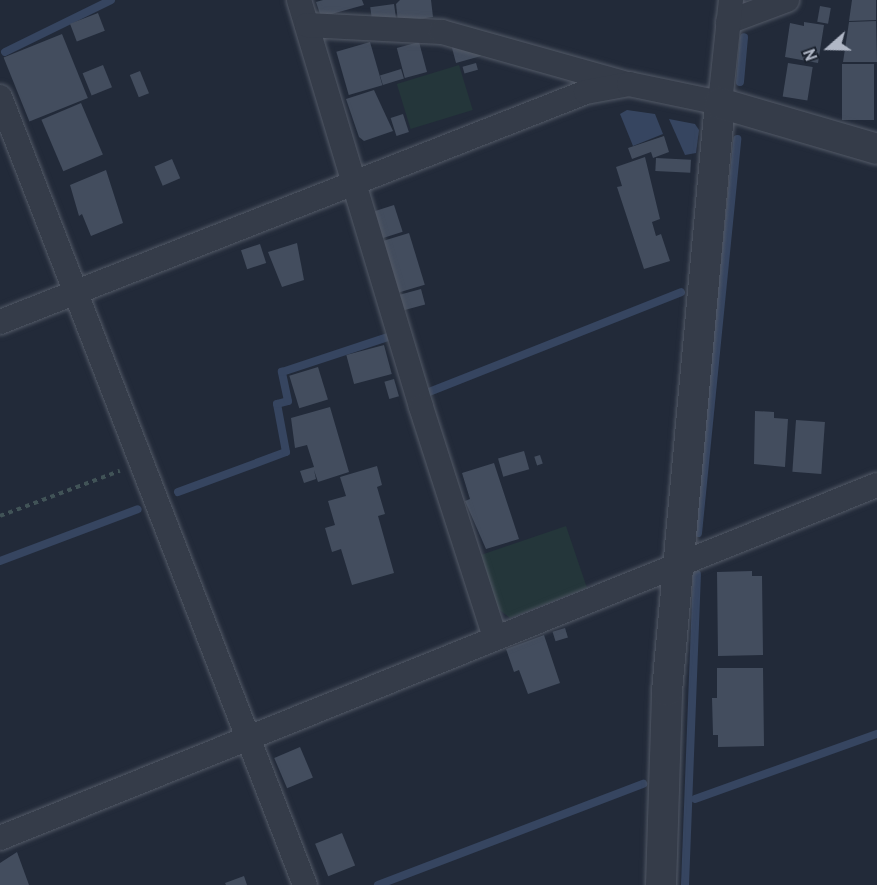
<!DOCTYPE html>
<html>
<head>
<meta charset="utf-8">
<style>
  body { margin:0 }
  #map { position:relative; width:877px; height:885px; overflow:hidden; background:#222a39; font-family:Overpass,sans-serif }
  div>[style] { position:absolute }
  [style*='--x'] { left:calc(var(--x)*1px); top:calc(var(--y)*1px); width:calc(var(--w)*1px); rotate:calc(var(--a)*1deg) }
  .green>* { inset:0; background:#24363a; transform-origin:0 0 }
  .water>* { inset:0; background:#364560 }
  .stream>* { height:8px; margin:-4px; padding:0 4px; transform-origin:4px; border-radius:4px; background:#364560 }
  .building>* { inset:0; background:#434d5e; transform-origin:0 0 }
  .path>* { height:4px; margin-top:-2px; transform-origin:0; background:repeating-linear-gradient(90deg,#415357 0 4.5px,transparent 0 9px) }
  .roads { filter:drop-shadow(0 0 2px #535a67) drop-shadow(0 0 2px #535a67) }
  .minor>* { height:24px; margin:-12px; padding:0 12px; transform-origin:12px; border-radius:12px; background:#353c49 }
  .tertiary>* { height:30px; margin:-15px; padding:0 15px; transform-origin:15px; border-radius:15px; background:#353c49 }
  span { translate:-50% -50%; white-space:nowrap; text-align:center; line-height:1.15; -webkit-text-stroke:4.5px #1b222e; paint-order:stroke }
  .north { position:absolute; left:799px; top:18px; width:60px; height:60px; -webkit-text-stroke:4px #1b222e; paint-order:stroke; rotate:250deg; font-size:16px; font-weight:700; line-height:24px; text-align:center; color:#b0b7c6 }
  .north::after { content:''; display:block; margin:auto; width:21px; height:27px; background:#b0b7c6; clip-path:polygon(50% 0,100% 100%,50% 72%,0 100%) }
</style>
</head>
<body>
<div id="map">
  <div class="green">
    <div style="left:459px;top:65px;width:47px;height:65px;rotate:73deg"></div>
    <div style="clip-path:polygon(566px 526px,587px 588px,510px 618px,497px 608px,478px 556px)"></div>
  </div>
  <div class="water">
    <div style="clip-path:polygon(627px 110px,655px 114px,663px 134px,633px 146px,620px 114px)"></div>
    <div style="clip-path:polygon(669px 119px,695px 124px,699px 130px,696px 153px,685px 155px)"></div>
  </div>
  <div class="stream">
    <div style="--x:5;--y:52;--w:118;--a:-26.1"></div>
    <div style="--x:740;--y:82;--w:45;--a:-84.9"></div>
    <div style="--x:429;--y:392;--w:271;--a:-21.6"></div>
    <div style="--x:178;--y:492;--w:115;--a:-20.3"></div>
    <div style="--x:286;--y:452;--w:49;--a:-100.6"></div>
    <div style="--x:277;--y:404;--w:11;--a:-15"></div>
    <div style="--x:288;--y:401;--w:30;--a:-102"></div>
    <div style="--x:282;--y:372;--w:112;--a:-18.3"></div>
    <div style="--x:698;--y:533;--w:396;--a:-84.3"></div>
    <div style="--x:0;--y:561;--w:147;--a:-20.6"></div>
    <div style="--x:695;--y:799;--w:193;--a:-19.7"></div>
    <div style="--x:378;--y:885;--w:284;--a:-20.9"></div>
    <div style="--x:685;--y:885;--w:311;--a:-87.8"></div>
  </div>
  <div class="building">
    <div style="clip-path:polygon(323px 0,362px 0,364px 5px,321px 17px,316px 2px)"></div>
    <div style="clip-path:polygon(400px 0,431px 0,433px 17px,398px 22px,396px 4px)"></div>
    <div style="clip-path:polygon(852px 0,876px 0,876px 20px,849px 21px)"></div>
    <div style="left:394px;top:4px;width:15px;height:24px;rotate:82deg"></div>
    <div style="left:820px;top:6px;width:11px;height:16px;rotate:10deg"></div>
    <div style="left:98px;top:13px;width:19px;height:30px;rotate:69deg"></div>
    <div style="clip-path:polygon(876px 21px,877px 62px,843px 62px,849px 22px)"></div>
    <div style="clip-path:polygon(804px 22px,824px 25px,818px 63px,785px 57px,790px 23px,804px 26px)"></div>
    <div style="left:62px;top:34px;width:69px;height:63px;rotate:68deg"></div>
    <div style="left:370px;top:42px;width:45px;height:35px;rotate:74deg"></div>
    <div style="left:419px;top:42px;width:31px;height:23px;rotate:75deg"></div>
    <div style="clip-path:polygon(451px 44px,479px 48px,481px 56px,456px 63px)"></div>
    <div style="left:476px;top:63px;width:7px;height:14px;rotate:74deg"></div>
    <div style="left:788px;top:63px;width:25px;height:34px;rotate:9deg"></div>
    <div style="left:842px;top:64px;width:32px;height:56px"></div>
    <div style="left:103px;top:65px;width:24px;height:22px;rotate:68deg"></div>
    <div style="left:401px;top:69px;width:10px;height:22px;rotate:73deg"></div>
    <div style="left:140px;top:71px;width:24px;height:11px;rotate:68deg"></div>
    <div style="clip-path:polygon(374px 90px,393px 131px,364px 141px,359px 137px,346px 99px)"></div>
    <div style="left:81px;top:103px;width:56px;height:43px;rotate:67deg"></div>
    <div style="left:403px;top:114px;width:19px;height:13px;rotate:72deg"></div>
    <div style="clip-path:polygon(664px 136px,669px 152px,653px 158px,651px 152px,632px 159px,628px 148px)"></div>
    <div style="clip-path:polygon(645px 157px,660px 219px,652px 222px,656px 236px,661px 234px,670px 261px,644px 269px,617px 187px,622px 186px,616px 167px)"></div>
    <div style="left:656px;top:158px;width:35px;height:13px;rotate:3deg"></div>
    <div style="left:172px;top:159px;width:21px;height:19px;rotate:67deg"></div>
    <div style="clip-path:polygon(106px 170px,123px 223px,91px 236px,82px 214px,79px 216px,70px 185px)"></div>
    <div style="left:394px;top:205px;width:28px;height:23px;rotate:72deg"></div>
    <div style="left:409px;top:233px;width:54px;height:29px;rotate:73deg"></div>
    <div style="clip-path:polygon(297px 243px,304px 280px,282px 287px,268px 252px)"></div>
    <div style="left:260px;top:244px;width:20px;height:20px;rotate:72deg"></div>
    <div style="left:421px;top:289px;width:16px;height:24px;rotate:75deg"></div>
    <div style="left:384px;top:345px;width:30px;height:39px;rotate:75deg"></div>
    <div style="left:318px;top:367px;width:34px;height:30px;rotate:73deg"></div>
    <div style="left:394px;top:379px;width:18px;height:10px;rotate:74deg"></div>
    <div style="clip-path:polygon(330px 407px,349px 472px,318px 482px,314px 470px,316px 479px,304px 483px,300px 471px,314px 467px,307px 445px,295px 448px,291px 418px)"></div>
    <div style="clip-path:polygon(755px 411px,774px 412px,774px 418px,788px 419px,785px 467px,754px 464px)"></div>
    <div style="left:796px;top:420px;width:29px;height:52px;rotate:4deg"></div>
    <div style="left:524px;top:451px;width:19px;height:27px;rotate:74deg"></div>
    <div style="left:540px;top:455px;width:9px;height:6px;rotate:72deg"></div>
    <div style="clip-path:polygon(494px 463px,519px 539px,486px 549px,465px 501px,470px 499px,462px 473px)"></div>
    <div style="clip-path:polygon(377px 466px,382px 485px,377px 487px,385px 514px,378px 516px,394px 573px,352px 585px,341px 549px,332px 552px,325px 528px,335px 525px,328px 501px,346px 496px,340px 477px)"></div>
    <div style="clip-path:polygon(752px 571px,752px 576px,762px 576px,763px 655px,718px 656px,717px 572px)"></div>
    <div style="left:565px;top:628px;width:10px;height:13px;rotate:73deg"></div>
    <div style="clip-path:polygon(544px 635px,560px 683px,528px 694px,519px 670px,514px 672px,506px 649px)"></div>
    <div style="clip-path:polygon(717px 668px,763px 668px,764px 746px,718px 747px,718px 735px,713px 735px,712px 698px,717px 698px)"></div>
    <div style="left:300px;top:747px;width:33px;height:28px;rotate:67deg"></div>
    <div style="left:342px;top:833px;width:35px;height:29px;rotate:68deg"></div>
    <div style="clip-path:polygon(17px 852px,29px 885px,0 885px,0 863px)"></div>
    <div style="clip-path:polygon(244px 876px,247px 885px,226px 885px,225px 883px)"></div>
  </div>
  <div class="path">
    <div style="--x:0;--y:516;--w:128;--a:-20.6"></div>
  </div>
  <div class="roads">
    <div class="minor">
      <div style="--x:299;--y:0;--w:425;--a:73.3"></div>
      <div style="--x:421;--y:407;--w:242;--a:72.2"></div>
      <div style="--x:728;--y:22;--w:63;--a:-20.4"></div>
      <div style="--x:307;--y:25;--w:135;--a:3"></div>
      <div style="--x:442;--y:32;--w:188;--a:15.7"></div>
      <div style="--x:0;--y:97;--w:845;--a:68.84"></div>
      <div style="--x:0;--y:322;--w:630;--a:-21.43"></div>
      <div style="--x:586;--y:92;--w:44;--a:-10.5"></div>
      <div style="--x:629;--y:84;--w:93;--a:11.8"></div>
      <div style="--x:720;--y:103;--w:104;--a:-83.9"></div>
      <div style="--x:0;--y:838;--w:945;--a:-21.93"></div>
    </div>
    <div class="tertiary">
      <div style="--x:661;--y:885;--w:194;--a:-88.2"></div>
      <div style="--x:667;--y:691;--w:590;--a:-84.85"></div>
      <div style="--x:720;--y:103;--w:164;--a:16.3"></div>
    </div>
  </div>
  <div class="north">N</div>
</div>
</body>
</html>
